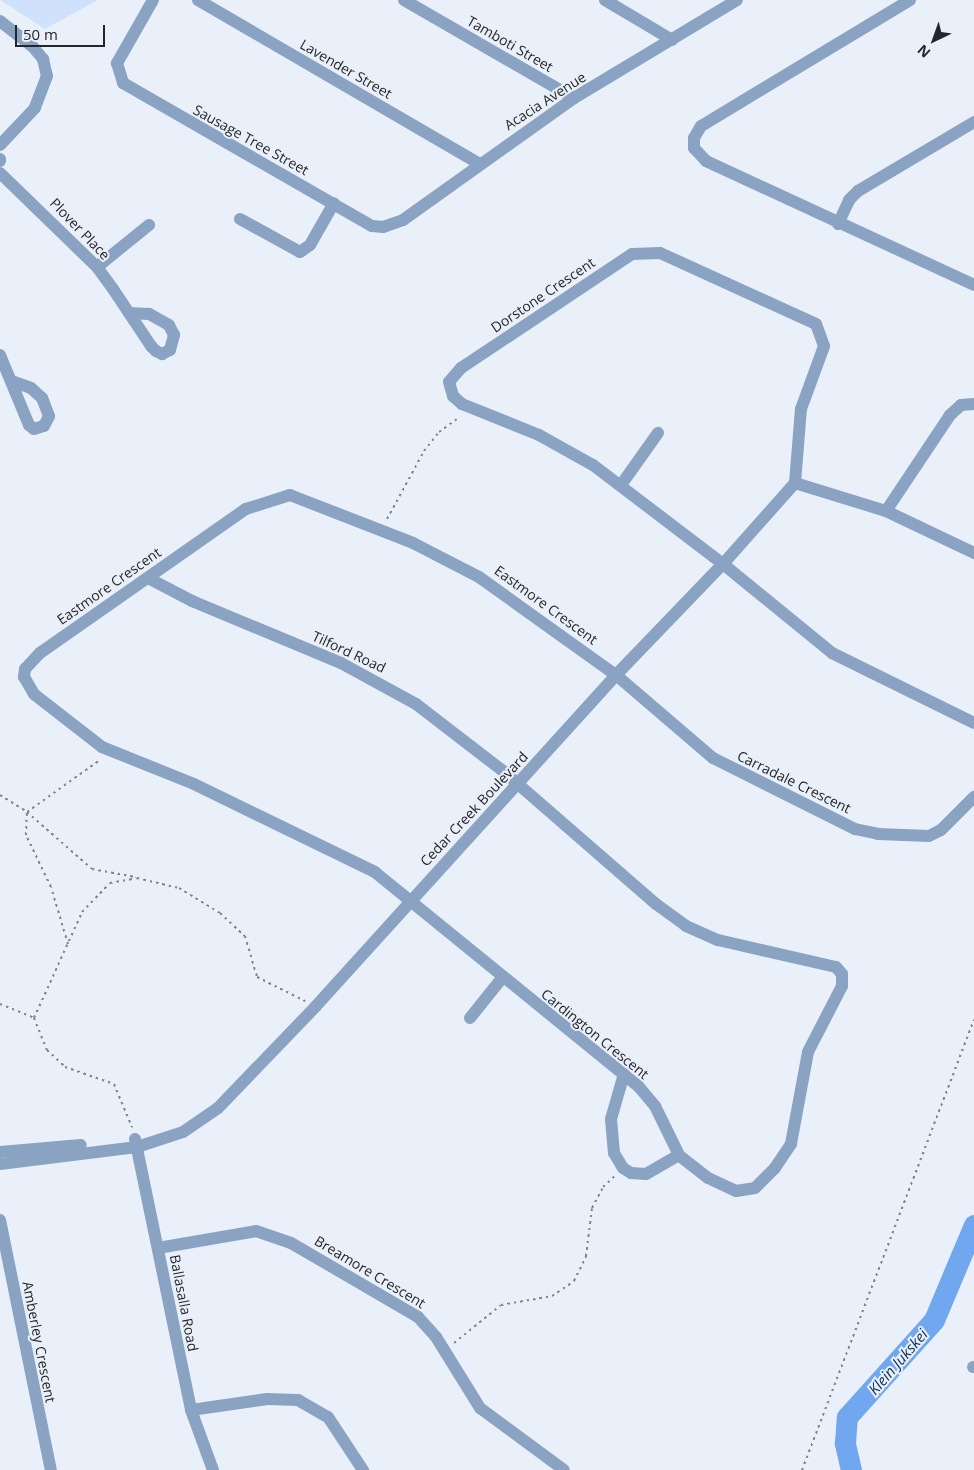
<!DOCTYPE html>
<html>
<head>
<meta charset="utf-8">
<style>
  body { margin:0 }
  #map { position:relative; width:974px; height:1470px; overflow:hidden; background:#eaf0f9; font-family:"Open Sans",sans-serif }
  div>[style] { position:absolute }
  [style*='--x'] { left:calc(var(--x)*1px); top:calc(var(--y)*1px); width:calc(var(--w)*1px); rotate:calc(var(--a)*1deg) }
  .green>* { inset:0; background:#d0e2fb }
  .river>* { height:21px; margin:-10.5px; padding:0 10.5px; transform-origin:10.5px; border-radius:10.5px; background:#71a7ef }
  .path>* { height:2px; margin-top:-1px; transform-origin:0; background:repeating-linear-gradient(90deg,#81858b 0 2.5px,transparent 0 6.5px) }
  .minor>* { height:12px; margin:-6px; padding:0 6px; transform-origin:6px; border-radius:6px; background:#8ba3c3 }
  span { translate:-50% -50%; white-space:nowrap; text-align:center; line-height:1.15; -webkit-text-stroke:4px #eaf0f9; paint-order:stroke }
  .street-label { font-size:14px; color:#24272a }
  .water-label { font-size:15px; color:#123663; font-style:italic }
  .north { position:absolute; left:909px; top:15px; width:50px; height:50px; -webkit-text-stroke:4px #eaf0f9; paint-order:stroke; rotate:222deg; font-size:14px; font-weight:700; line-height:20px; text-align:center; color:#24272a }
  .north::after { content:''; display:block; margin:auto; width:18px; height:22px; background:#24272a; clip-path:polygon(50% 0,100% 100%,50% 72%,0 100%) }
  .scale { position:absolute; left:15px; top:25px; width:90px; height:22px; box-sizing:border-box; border:2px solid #24272a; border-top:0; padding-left:6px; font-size:15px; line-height:18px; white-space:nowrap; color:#24272a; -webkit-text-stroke:4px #eaf0f9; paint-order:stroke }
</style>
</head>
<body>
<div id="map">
  <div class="green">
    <div style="clip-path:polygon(0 0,98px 0,45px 29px)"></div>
  </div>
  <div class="river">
    <div style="--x:851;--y:1470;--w:28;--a:-103"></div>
    <div style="--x:845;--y:1443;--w:26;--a:-86"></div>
    <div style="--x:847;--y:1417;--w:130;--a:-48.1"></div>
    <div style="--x:934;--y:1320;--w:103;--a:-67.2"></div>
  </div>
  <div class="path">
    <div style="--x:387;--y:519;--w:77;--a:-61.4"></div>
    <div style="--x:424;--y:451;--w:24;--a:-52"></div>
    <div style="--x:439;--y:432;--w:26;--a:-36"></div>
    <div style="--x:0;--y:795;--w:32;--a:32"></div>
    <div style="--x:27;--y:812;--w:86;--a:41.2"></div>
    <div style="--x:92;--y:869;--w:44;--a:10.5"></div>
    <div style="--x:68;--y:944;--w:59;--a:-106.6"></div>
    <div style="--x:51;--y:887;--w:58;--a:-115.7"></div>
    <div style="--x:26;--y:835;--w:23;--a:-88"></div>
    <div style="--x:27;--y:812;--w:90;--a:-35.5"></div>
    <div style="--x:0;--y:1004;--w:37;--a:22"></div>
    <div style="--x:34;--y:1018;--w:35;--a:68"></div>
    <div style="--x:47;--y:1050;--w:25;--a:43"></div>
    <div style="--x:65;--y:1067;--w:52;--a:19.1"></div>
    <div style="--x:114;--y:1084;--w:47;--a:67.3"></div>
    <div style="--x:34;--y:1018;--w:116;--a:-65.6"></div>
    <div style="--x:82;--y:912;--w:40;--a:-46"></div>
    <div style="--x:110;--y:883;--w:27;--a:-10"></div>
    <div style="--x:137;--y:878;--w:43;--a:13.4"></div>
    <div style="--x:179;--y:888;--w:48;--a:31.4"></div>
    <div style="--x:220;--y:913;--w:34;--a:43"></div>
    <div style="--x:245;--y:936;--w:43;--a:73.7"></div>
    <div style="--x:257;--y:977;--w:54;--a:26.6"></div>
    <div style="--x:454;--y:1343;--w:60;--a:-39"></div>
    <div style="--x:501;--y:1305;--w:52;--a:-10"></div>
    <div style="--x:552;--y:1296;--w:27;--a:-34"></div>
    <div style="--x:574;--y:1281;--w:28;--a:-64"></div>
    <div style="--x:586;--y:1256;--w:48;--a:-82.9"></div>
    <div style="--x:592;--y:1208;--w:24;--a:-62"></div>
    <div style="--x:603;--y:1187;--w:16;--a:-43"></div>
    <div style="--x:802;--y:1470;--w:482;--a:-69.1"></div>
  </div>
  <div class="minor">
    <div style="--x:153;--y:0;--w:73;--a:119.7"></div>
    <div style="--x:117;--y:63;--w:21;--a:73"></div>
    <div style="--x:123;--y:83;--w:287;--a:29.9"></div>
    <div style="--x:372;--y:226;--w:11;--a:5"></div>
    <div style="--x:383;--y:227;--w:21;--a:-19"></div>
    <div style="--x:403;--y:220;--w:210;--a:-35.5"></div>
    <div style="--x:574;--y:98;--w:190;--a:-31"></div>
    <div style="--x:198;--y:0;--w:324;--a:30.2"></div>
    <div style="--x:404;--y:0;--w:196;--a:30"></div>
    <div style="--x:605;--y:0;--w:78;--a:30.8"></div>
    <div style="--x:910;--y:0;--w:244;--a:148.9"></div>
    <div style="--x:701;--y:126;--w:14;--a:120"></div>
    <div style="--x:694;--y:138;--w:10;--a:90"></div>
    <div style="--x:694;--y:148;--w:18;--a:47"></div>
    <div style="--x:706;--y:161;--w:295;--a:24.8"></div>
    <div style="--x:0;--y:21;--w:42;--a:38.2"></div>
    <div style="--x:33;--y:47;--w:16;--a:50"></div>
    <div style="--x:43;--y:59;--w:17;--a:77"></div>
    <div style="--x:47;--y:76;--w:34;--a:111"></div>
    <div style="--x:35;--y:108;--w:51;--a:133.4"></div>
    <div style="--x:0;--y:159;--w:2;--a:90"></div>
    <div style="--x:0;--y:173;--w:135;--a:44.1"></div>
    <div style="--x:97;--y:267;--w:27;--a:54"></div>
    <div style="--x:113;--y:289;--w:69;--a:56.3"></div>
    <div style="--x:151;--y:346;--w:7;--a:45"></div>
    <div style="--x:156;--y:351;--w:7;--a:27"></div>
    <div style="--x:162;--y:354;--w:9;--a:-27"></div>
    <div style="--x:170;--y:350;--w:16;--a:-75"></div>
    <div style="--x:174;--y:335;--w:11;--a:-117"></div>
    <div style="--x:169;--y:325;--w:23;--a:-151"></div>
    <div style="--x:149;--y:314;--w:20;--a:-177"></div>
    <div style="--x:240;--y:219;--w:68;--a:28.8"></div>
    <div style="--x:300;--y:252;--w:12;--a:-35"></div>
    <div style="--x:310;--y:245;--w:48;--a:-60.3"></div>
    <div style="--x:838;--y:224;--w:26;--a:-65"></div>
    <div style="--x:849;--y:200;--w:13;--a:-45"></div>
    <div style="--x:858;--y:191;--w:135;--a:-30.7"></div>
    <div style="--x:97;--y:267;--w:67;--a:-38.9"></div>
    <div style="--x:0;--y:355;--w:76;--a:67.5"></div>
    <div style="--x:29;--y:425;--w:6;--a:39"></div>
    <div style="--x:34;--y:429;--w:10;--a:-17"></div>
    <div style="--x:44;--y:426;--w:11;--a:-63"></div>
    <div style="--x:49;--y:416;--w:19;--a:-111"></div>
    <div style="--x:42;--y:398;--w:15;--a:-138"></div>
    <div style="--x:31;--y:388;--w:20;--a:-160"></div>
    <div style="--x:795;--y:483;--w:95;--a:17.1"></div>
    <div style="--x:886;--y:511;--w:98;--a:25.5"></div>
    <div style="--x:621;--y:485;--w:64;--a:-54.6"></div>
    <div style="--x:886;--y:511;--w:115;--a:-56.3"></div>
    <div style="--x:950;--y:415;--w:15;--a:-42"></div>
    <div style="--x:961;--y:405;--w:13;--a:-4"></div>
    <div style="--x:148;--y:578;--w:50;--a:27.6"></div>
    <div style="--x:192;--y:601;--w:161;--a:22.6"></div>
    <div style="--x:341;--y:663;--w:85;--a:28.7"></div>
    <div style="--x:416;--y:704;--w:110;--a:37.6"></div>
    <div style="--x:503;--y:771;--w:203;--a:41"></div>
    <div style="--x:656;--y:904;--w:37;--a:36"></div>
    <div style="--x:686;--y:926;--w:35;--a:24"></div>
    <div style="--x:718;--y:940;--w:121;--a:12.9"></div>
    <div style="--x:836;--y:967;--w:9;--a:49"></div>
    <div style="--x:842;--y:974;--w:12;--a:90"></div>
    <div style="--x:842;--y:986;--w:74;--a:117.3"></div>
    <div style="--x:808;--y:1052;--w:94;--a:100.5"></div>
    <div style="--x:791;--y:1144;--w:29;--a:124"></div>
    <div style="--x:775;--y:1168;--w:28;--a:135"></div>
    <div style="--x:755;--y:1188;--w:19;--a:171"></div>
    <div style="--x:736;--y:1191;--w:31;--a:-155"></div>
    <div style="--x:708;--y:1178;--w:37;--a:-142"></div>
    <div style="--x:679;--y:1155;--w:55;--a:-116.1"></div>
    <div style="--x:655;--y:1106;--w:26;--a:-130"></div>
    <div style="--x:638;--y:1086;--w:339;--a:-140.9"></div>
    <div style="--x:375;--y:872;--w:201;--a:-154.1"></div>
    <div style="--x:194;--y:784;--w:99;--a:-158.1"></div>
    <div style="--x:102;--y:747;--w:86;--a:-142.1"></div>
    <div style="--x:34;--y:694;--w:20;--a:-120"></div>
    <div style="--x:24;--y:677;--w:8;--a:-83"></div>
    <div style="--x:25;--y:669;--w:22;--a:-47"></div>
    <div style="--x:40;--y:653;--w:251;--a:-35"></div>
    <div style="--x:246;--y:509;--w:46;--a:-17.7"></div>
    <div style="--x:290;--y:495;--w:132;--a:21.3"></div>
    <div style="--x:413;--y:543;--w:74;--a:27.3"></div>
    <div style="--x:479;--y:577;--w:168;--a:35.6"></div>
    <div style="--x:616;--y:675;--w:128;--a:40.6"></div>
    <div style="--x:713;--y:758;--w:159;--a:26.6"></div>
    <div style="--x:855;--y:829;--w:24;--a:12"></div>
    <div style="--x:878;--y:834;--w:51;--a:2.2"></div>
    <div style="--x:929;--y:836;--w:13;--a:-27"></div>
    <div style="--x:941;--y:830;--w:47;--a:-45"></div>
    <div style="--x:470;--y:1018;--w:51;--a:-51.3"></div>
    <div style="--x:624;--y:1074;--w:47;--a:106.1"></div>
    <div style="--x:611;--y:1119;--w:34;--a:85"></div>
    <div style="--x:614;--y:1153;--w:17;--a:59"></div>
    <div style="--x:623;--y:1168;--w:9;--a:32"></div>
    <div style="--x:631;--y:1173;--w:15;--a:4"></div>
    <div style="--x:646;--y:1174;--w:38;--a:-30"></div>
    <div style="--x:135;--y:1139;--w:277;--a:78.3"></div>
    <div style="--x:191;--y:1410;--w:64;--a:69.9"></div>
    <div style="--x:0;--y:1152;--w:81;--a:-4.9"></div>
    <div style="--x:0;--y:1164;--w:138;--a:-7.1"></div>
    <div style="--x:137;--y:1147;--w:48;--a:-18.1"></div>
    <div style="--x:183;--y:1132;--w:42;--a:-34.4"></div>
    <div style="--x:218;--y:1108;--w:141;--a:-46.1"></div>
    <div style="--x:316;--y:1006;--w:447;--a:-47.8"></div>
    <div style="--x:616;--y:675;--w:154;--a:-46.1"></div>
    <div style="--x:723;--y:564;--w:108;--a:-48.4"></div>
    <div style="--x:795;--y:483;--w:74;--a:-85.4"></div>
    <div style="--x:801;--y:409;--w:67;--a:-69.9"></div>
    <div style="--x:824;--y:346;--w:23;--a:-110"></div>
    <div style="--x:816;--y:324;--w:171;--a:-155.5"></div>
    <div style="--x:660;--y:253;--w:28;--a:178"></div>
    <div style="--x:632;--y:254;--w:206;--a:146.3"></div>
    <div style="--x:461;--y:368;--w:18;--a:131"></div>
    <div style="--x:449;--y:382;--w:15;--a:74"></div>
    <div style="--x:453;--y:396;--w:12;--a:42"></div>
    <div style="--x:462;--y:404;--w:83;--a:21.9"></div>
    <div style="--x:539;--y:435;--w:62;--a:29.1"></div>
    <div style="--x:593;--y:465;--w:163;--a:37.3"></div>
    <div style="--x:723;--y:564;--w:141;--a:39.2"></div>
    <div style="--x:832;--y:653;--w:158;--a:26.2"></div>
    <div style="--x:0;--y:1220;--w:255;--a:78.5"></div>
    <div style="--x:158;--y:1248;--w:99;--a:-9.8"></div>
    <div style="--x:256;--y:1231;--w:37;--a:19"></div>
    <div style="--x:291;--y:1243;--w:147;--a:30.2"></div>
    <div style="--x:418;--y:1317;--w:27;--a:48"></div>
    <div style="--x:436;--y:1337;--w:84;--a:58.2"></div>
    <div style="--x:480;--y:1408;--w:104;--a:36.4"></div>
    <div style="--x:973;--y:1367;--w:1;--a:0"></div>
    <div style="--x:191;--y:1410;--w:77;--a:-8.2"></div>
    <div style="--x:267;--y:1399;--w:31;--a:2"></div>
    <div style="--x:298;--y:1400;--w:34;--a:30"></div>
    <div style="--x:328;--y:1417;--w:64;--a:56.6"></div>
  </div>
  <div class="street-label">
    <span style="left:510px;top:44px;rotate:30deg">Tamboti Street</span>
    <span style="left:346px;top:69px;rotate:30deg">Lavender Street</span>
    <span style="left:545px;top:101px;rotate:-33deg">Acacia Avenue</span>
    <span style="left:251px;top:140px;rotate:29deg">Sausage Tree Street</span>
    <span style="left:80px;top:229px;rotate:46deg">Plover Place</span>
    <span style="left:543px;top:295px;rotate:-34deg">Dorstone Crescent</span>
    <span style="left:109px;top:586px;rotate:-35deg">Eastmore Crescent</span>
    <span style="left:546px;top:605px;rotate:36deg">Eastmore Crescent</span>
    <span style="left:349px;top:652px;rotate:25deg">Tilford Road</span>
    <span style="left:794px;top:782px;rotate:26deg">Carradale Crescent</span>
    <span style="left:474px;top:809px;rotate:-47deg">Cedar Creek Boulevard</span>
    <span style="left:595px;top:1034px;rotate:39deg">Cardington Crescent</span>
    <span style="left:370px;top:1272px;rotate:31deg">Breamore Crescent</span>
    <span style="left:184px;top:1303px;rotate:79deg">Ballasalla Road</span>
    <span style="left:39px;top:1342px;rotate:79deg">Amberley Crescent</span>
  </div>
  <div class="water-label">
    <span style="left:898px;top:1362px;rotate:-49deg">Klein Jukskei</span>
  </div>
  <div class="north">N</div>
  <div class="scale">50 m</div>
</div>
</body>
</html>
